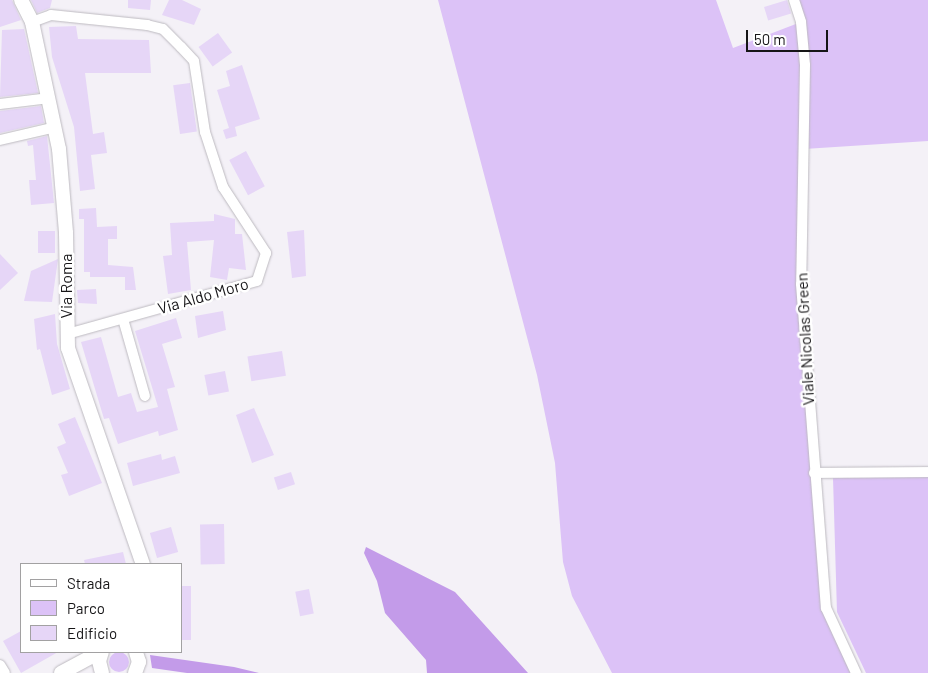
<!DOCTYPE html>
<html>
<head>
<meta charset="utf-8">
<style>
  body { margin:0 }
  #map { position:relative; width:928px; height:673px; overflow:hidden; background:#f4f1f7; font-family:Barlow,sans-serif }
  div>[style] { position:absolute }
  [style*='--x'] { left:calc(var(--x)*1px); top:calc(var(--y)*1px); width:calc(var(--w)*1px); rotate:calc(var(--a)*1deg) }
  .green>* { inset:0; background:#dcc2f7 }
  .round { border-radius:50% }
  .forest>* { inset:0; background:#c39be9 }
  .building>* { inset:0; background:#e6d6f7; transform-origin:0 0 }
  .roads { filter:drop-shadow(0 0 1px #bdbac0) drop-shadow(0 0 1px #bdbac0) }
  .street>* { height:10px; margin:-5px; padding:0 5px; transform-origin:5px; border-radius:5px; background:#fff }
  .secondary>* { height:14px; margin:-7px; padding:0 7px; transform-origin:7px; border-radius:7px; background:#fff }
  span { translate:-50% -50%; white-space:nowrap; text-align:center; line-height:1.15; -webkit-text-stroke:5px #fff; paint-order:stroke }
  .street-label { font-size:16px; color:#161517 }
  .legend { position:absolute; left:20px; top:563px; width:162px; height:90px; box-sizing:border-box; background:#fff; border:1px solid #a2a1a2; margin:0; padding:6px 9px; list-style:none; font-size:15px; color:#161517 }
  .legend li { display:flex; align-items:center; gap:10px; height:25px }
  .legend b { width:25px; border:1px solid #a2a1a2 }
  .scale { position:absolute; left:746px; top:30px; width:82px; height:22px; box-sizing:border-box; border:2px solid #161517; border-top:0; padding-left:6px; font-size:15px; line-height:18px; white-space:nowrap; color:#161517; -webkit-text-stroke:4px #fff; paint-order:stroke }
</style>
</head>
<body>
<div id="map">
  <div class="green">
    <div style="clip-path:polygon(438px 0,716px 0,733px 48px,801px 22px,794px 0,928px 0,928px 141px,804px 149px,801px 284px,826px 608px,856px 673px,612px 673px,572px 596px,563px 562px,555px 463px,537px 375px)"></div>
    <div style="clip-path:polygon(928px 476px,928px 673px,866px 673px,837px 612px,833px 478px)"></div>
    <div class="round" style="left:109px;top:652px;width:20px;height:20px"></div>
  </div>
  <div class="forest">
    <div style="clip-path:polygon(366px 547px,455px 592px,528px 673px,427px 673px,426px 660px,385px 613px,377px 581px,364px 553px)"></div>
    <div style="clip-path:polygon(150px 655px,234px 667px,259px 673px,187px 673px,152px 668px)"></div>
  </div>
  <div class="building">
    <div style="clip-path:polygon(0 0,12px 0,21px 20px,0 27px)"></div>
    <div style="clip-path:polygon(31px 0,52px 0,50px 8px,37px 13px)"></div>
    <div style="clip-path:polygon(128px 0,151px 0,150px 10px,128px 8px)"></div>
    <div style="clip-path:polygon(169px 0,182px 0,201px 9px,194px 25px,162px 15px)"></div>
    <div style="left:787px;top:0;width:14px;height:24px;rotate:73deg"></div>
    <div style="clip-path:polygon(76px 26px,78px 39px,149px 40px,151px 73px,85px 73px,93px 134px,104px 132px,107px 153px,91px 155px,95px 189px,80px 191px,74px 127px,52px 57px,49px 27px)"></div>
    <div style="clip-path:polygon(24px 29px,38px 93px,0 97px,2px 30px)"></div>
    <div style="left:218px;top:33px;width:24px;height:24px;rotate:54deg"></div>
    <div style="clip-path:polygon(242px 65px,260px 119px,235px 127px,237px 136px,226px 139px,223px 130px,229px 128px,217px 90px,230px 86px,226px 71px)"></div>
    <div style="left:190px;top:83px;width:49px;height:17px;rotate:82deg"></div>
    <div style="clip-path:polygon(41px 106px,44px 123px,0 133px,0 111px)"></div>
    <div style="clip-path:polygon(47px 136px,54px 203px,31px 205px,29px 180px,36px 180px,33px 145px,28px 146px,27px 141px)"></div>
    <div style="left:246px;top:151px;width:40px;height:19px;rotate:62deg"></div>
    <div style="clip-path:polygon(96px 208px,97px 227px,117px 226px,117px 239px,108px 239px,108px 265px,133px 267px,136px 290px,125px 290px,125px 277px,90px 277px,90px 272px,84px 272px,84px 219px,79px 219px,79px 209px)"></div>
    <div style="clip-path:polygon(214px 214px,235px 219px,235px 234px,242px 234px,246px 270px,229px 268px,227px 280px,210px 277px,214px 240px,187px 242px,191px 290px,168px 294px,163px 256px,172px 255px,170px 223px,214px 221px)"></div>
    <div style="clip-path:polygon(304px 230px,306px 276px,292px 278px,287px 232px)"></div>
    <div style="left:38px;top:231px;width:17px;height:22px"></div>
    <div style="clip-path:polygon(0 254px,18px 273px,0 290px)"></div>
    <div style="clip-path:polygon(58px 259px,52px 302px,24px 301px,31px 271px)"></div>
    <div style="clip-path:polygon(96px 289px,97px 304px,78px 303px,77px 290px)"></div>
    <div style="clip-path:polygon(223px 311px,226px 330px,198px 338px,195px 316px)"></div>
    <div style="clip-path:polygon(55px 314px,57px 344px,70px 389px,52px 395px,40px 349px,37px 350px,34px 319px)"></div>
    <div style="clip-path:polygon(176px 318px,182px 338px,162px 344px,175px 387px,167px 389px,178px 430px,159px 436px,158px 431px,118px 444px,109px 418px,104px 419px,81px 342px,101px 337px,118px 397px,131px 393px,137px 412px,158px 407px,135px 331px)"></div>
    <div style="left:282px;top:351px;width:25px;height:35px;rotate:81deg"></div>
    <div style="left:225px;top:371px;width:21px;height:21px;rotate:79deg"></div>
    <div style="clip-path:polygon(254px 408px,274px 455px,252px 463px,236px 415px)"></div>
    <div style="clip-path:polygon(75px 417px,102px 483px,69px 496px,61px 475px,68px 473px,57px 447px,66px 443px,58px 424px)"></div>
    <div style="clip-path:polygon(161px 454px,162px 460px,175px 456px,180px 473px,133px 486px,127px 463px)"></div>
    <div style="left:291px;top:472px;width:13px;height:18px;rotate:72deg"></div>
    <div style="left:224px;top:524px;width:40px;height:24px;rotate:89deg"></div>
    <div style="left:171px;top:527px;width:26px;height:22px;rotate:74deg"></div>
    <div style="clip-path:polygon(123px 552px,126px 564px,85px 564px,84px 560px)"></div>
    <div style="left:181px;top:586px;width:10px;height:54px"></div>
    <div style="left:309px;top:589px;width:25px;height:14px;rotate:79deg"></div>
    <div style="clip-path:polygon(21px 631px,21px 652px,58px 652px,21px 673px,3px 641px)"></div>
  </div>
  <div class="roads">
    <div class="street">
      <div style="--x:794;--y:0;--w:23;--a:72"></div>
      <div style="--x:801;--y:22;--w:43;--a:84.7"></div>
      <div style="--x:805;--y:65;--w:219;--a:91"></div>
      <div style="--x:801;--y:284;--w:325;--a:85.6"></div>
      <div style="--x:826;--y:608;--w:72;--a:65.2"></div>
      <div style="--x:32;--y:22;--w:20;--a:-20"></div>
      <div style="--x:51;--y:15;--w:97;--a:5.9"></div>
      <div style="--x:147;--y:25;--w:16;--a:14"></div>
      <div style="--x:163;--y:29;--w:25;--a:45"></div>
      <div style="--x:181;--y:47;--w:19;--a:47"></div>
      <div style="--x:194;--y:61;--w:72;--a:81.2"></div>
      <div style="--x:205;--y:132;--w:58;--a:71.9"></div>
      <div style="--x:223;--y:187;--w:79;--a:56.9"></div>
      <div style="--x:266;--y:253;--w:29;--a:108"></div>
      <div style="--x:257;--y:281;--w:197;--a:164.4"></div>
      <div style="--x:0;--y:104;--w:50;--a:-6.8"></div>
      <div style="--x:0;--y:140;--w:57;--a:-13.1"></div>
      <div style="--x:123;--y:319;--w:80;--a:74.1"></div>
      <div style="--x:814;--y:473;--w:114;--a:-0.5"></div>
      <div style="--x:0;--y:665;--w:9;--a:58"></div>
    </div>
    <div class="secondary">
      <div style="--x:21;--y:0;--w:25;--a:63"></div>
      <div style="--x:32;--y:22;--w:130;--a:78"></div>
      <div style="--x:59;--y:149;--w:84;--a:85.2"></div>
      <div style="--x:66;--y:233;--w:115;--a:89"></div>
      <div style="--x:68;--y:348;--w:229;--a:70.9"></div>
      <div style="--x:61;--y:673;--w:44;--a:-28.3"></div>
      <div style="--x:102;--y:673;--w:12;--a:-104"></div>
      <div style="--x:99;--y:661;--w:9;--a:-72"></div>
      <div style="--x:135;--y:673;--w:12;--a:-70"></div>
      <div style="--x:139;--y:662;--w:10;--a:-107"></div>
    </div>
  </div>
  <div class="street-label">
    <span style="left:66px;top:286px;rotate:-90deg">Via Roma</span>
    <span style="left:203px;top:296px;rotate:-16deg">Via Aldo Moro</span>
    <span style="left:805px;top:339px;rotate:-93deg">Viale Nicolas Green</span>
  </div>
  <ul class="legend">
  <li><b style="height:6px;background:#fff"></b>Strada</li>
  <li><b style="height:14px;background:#dcc2f7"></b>Parco</li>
  <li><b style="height:14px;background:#e6d6f7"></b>Edificio</li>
  </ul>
  <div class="scale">50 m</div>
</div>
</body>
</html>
